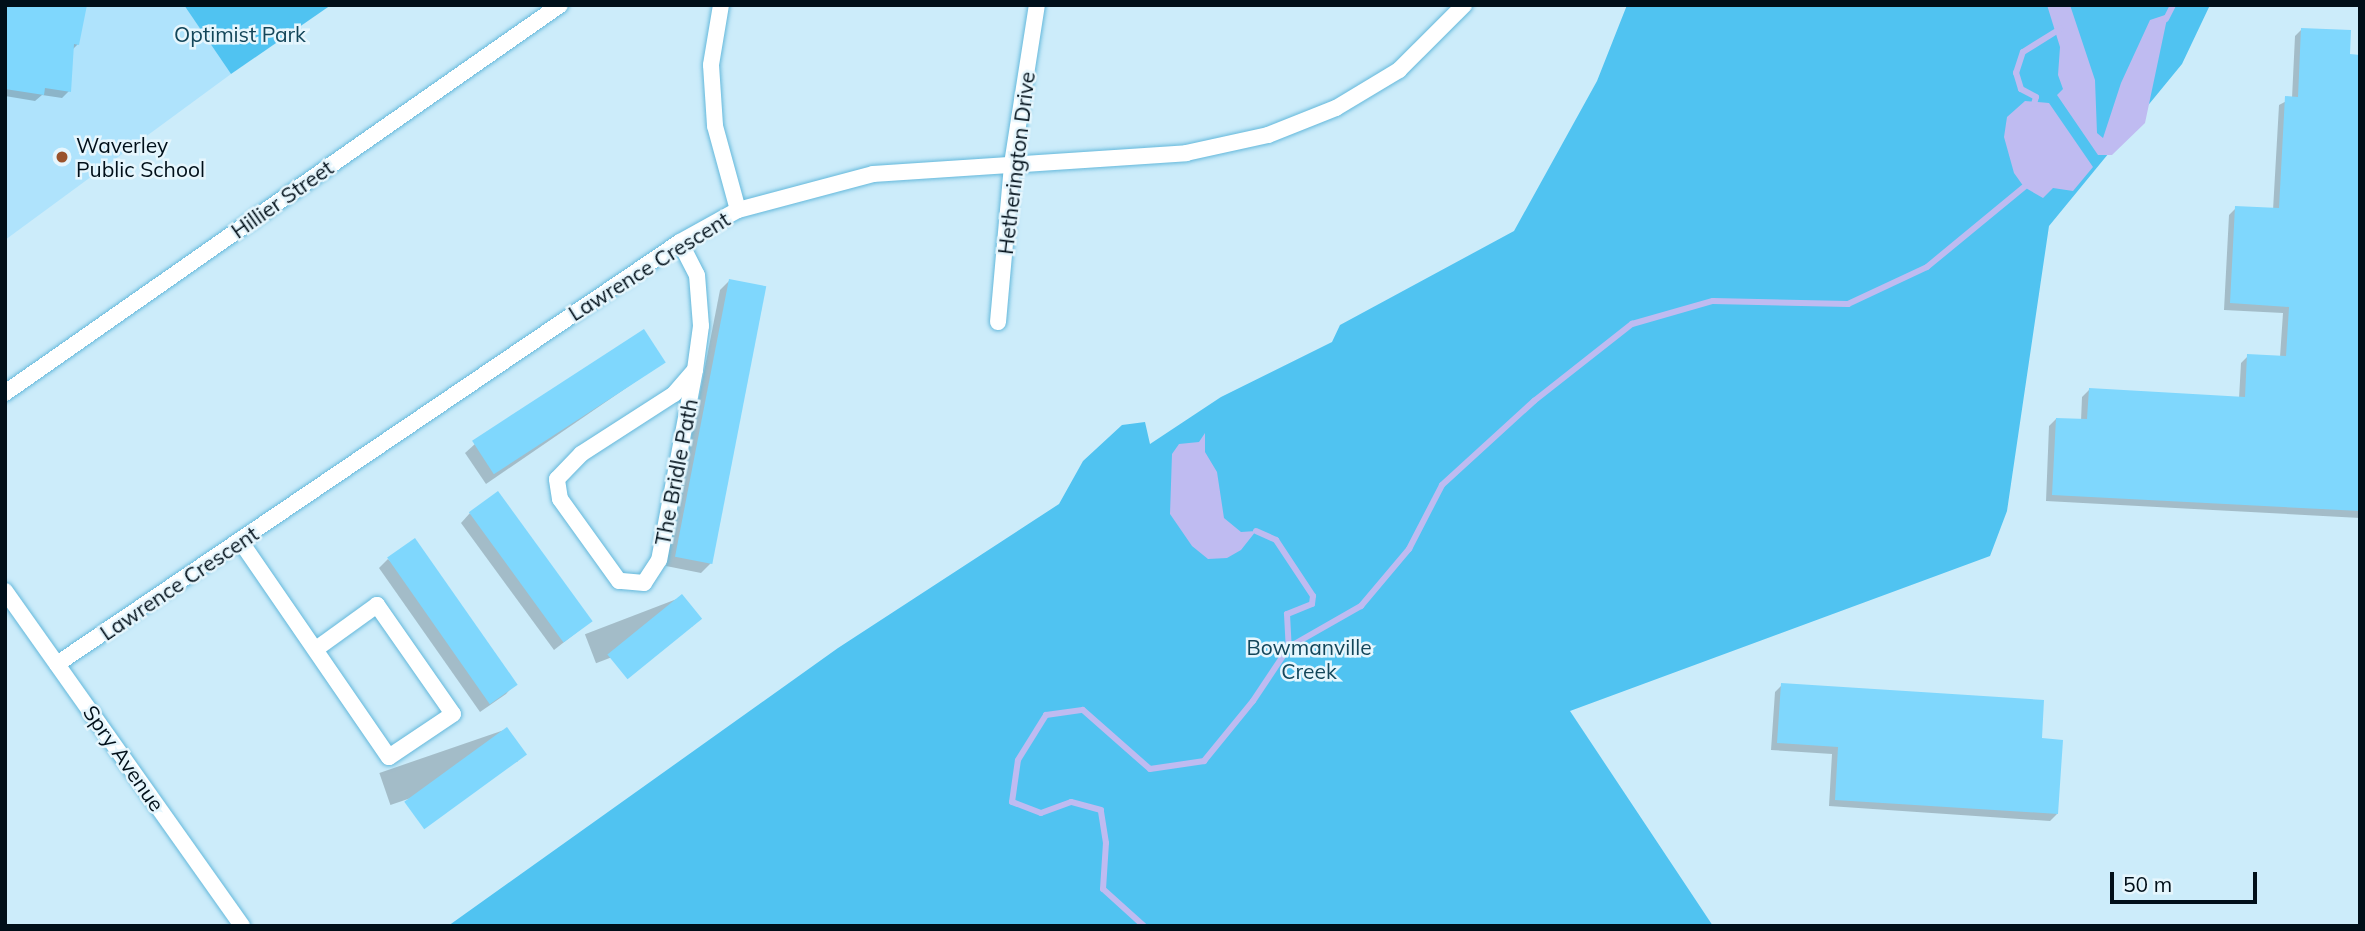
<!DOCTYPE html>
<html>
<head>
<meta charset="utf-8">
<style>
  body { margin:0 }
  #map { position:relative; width:2365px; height:931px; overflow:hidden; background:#ccecfa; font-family:Mulish,sans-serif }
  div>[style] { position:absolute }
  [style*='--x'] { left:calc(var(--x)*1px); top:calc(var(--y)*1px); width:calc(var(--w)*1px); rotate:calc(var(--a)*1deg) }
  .built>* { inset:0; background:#afe3fc }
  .green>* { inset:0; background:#50c3f1 }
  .water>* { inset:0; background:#bfbbf1 }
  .shadow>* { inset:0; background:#0003; transform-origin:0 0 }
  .stream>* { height:6px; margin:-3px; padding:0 3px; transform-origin:3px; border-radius:3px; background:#bfbbf1 }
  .building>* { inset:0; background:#7fd7fd; transform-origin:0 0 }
  .roads { filter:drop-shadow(0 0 2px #64b8db) drop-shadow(0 0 2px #64b8db) }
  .minor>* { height:16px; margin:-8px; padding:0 8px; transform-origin:8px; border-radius:8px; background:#fff }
  .dots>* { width:19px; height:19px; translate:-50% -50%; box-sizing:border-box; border:4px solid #e6f6fd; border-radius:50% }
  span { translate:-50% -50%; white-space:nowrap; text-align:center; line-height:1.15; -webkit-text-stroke:5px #e6f6fd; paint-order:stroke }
  .park-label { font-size:21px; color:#13465a }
  .poi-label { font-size:21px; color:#000f19 }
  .left { translate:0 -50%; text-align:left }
  .street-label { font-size:21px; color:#000f19 }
  .frame { position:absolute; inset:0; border:7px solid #000f19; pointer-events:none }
  .scale { position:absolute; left:2110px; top:872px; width:147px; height:32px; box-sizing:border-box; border:4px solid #000f19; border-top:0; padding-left:9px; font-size:21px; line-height:24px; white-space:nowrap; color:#000f19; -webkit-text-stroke:5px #e6f6fd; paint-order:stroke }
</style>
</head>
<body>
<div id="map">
  <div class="built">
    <div style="clip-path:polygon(5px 5px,184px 5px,231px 74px,5px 240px)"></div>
  </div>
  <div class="green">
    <div style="clip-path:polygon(184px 5px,331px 5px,231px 74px)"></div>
    <div style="clip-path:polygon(1627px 5px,2210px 5px,2182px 64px,2049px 226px,2007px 511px,1990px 556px,1570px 711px,1713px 926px,448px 926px,838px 648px,1059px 504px,1083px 461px,1122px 425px,1145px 422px,1150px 444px,1221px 397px,1332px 342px,1340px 325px,1514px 231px,1597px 81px)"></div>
  </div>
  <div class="water">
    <div style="clip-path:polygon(2047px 5px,2070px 5px,2095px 80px,2097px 133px,2103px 138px,2121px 83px,2150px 20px,2168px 14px,2145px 123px,2112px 155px,2098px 155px,2057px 95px,2063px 89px,2058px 75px,2060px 47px)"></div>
    <div style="clip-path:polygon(2025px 101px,2049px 103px,2093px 167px,2073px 191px,2053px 188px,2043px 198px,2024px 187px,2014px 173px,2004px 137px,2007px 117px)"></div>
    <div style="clip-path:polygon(1205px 433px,1205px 452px,1217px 472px,1224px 518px,1241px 532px,1256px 531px,1241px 550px,1227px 558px,1208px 559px,1192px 546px,1170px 514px,1172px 454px,1179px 444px,1199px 442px)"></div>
  </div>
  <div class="shadow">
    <div style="clip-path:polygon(5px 5px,78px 44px,72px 50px,69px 91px,62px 98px,42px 95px,35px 101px,5px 96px)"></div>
    <div style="clip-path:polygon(2302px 29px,2348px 56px,2360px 57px,2360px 518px,2046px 501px,2049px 426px,2056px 419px,2081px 421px,2082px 397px,2089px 390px,2239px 398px,2241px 363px,2248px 356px,2280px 357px,2283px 313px,2224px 310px,2229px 215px,2236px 208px,2273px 210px,2279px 105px,2292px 98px,2295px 36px)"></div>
    <div style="clip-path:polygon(729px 281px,711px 563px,701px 573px,666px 566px,720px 290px)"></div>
    <div style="clip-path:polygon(664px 362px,486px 484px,465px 453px,475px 444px)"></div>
    <div style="clip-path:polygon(470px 513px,591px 621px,554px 650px,461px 523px)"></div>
    <div style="clip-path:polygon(388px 559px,515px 684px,506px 694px,480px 712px,379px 568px)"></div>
    <div style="left:682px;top:597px;width:31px;height:104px;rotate:69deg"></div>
    <div style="clip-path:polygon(1782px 685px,2040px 740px,2057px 814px,2050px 821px,1829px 806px,1832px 754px,1771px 750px,1775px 692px)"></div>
    <div style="left:507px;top:729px;width:34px;height:135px;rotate:71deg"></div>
  </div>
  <div class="stream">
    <div style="--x:2166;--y:19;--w:16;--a:-63"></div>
    <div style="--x:2034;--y:104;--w:7;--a:-74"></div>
    <div style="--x:2036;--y:97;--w:17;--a:-152"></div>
    <div style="--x:2021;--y:89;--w:17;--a:-107"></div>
    <div style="--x:2016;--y:73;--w:22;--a:-72"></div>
    <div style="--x:2023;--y:52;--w:44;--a:-31.9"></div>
    <div style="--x:1256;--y:531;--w:22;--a:24"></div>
    <div style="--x:1276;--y:540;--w:67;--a:56.5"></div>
    <div style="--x:1313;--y:596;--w:8;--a:97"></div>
    <div style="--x:1312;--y:604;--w:27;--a:158"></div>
    <div style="--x:1287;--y:614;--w:33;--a:87"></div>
    <div style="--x:1144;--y:926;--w:55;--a:-137.9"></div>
    <div style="--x:1103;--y:889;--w:46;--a:-86.3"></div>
    <div style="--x:1106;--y:843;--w:33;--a:-99"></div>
    <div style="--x:1101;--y:810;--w:31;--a:-165"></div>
    <div style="--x:1071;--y:802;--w:32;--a:160"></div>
    <div style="--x:1041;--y:813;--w:31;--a:-159"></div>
    <div style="--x:1012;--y:802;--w:42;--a:-81.9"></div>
    <div style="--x:1018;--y:760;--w:53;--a:-58.1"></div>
    <div style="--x:1046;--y:715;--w:37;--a:-8"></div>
    <div style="--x:1083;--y:710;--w:89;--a:41.4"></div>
    <div style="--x:1150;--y:769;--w:55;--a:-8.4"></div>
    <div style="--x:1204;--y:761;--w:77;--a:-50.8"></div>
    <div style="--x:1253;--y:701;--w:65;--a:-56.3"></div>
    <div style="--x:1289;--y:647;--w:83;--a:-29.7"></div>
    <div style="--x:1361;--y:606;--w:75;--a:-49.9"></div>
    <div style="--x:1409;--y:549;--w:72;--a:-62.7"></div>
    <div style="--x:1442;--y:485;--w:125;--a:-42.4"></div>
    <div style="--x:1534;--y:401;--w:125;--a:-38.2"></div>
    <div style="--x:1632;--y:324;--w:84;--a:-15.9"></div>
    <div style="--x:1713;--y:301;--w:135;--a:1.3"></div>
    <div style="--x:1848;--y:304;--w:87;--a:-25.1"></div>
    <div style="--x:1927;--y:267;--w:126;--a:-39.5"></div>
  </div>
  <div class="building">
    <div style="clip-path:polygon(5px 5px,87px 5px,79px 45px,74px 44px,71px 92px,45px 88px,44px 95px,5px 89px)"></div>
    <div style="clip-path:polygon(2301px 28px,2351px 30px,2350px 54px,2360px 55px,2360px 511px,2052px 495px,2056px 418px,2087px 419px,2089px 388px,2245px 397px,2247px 354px,2286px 356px,2289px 307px,2230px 303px,2235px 206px,2279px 208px,2285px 96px,2298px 97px)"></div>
    <div style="left:729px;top:279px;width:38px;height:283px;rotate:11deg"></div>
    <div style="left:644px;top:329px;width:40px;height:205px;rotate:57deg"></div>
    <div style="left:498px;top:491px;width:161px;height:36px;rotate:54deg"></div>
    <div style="left:415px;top:538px;width:179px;height:34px;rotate:55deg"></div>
    <div style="left:682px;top:594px;width:32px;height:96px;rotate:51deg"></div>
    <div style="clip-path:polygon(1781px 683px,2044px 700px,2042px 738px,2063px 740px,2058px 814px,1835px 800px,1838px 747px,1777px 743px)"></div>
    <div style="left:507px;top:727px;width:34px;height:127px;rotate:54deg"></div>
  </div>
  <div class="roads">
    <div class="minor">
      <div style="--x:721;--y:5;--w:61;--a:99.5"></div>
      <div style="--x:711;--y:65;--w:61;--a:86.2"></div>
      <div style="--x:715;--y:126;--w:87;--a:74.7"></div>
      <div style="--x:680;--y:242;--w:37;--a:63"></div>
      <div style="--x:697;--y:275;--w:51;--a:85.5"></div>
      <div style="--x:701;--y:326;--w:44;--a:97.8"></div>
      <div style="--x:695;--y:370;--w:193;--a:100.7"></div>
      <div style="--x:659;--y:560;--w:27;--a:123"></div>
      <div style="--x:644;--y:583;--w:25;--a:-175"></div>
      <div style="--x:619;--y:581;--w:101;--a:-125.7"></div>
      <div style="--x:560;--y:499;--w:20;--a:-99"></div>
      <div style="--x:557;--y:479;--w:35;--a:-46"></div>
      <div style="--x:581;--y:454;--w:111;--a:-32.8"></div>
      <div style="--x:674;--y:394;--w:32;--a:-49"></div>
      <div style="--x:998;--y:322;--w:159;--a:-84.9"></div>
      <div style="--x:1012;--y:164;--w:161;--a:-81.1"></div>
      <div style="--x:5;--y:393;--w:677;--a:-34.96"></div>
      <div style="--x:241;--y:542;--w:261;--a:55.5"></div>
      <div style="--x:389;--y:757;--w:77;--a:-33.9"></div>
      <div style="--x:453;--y:714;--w:133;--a:-124.9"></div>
      <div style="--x:377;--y:605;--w:75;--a:144.2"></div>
      <div style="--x:5;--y:591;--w:410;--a:54.7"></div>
      <div style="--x:57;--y:664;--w:752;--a:-34.11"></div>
      <div style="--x:680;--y:242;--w:66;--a:-28.9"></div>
      <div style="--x:738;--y:210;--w:140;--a:-14.9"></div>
      <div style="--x:873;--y:174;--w:314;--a:-3.8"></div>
      <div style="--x:1186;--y:153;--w:84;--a:-12.4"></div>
      <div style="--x:1268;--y:135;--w:73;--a:-21.7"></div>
      <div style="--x:1336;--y:108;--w:74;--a:-31.1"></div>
      <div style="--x:1399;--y:70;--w:92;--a:-45"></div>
    </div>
  </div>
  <div class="dots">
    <div style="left:62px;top:157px;background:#9a532c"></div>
  </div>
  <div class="park-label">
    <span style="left:240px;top:34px">Optimist Park</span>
    <span style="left:1309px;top:659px">Bowmanville<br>Creek</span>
  </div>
  <div class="poi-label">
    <span class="left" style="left:76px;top:157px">Waverley<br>Public School</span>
  </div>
  <div class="street-label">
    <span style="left:1016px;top:163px;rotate:-83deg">Hetherington Drive</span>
    <span style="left:282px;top:199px;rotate:-35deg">Hillier Street</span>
    <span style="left:649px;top:266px;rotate:-32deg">Lawrence Crescent</span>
    <span style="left:676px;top:472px;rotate:-79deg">The Bridle Path</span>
    <span style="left:179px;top:583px;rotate:-34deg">Lawrence Crescent</span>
    <span style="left:124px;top:758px;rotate:55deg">Spry Avenue</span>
  </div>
  <div class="frame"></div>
  <div class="scale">50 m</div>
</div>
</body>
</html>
